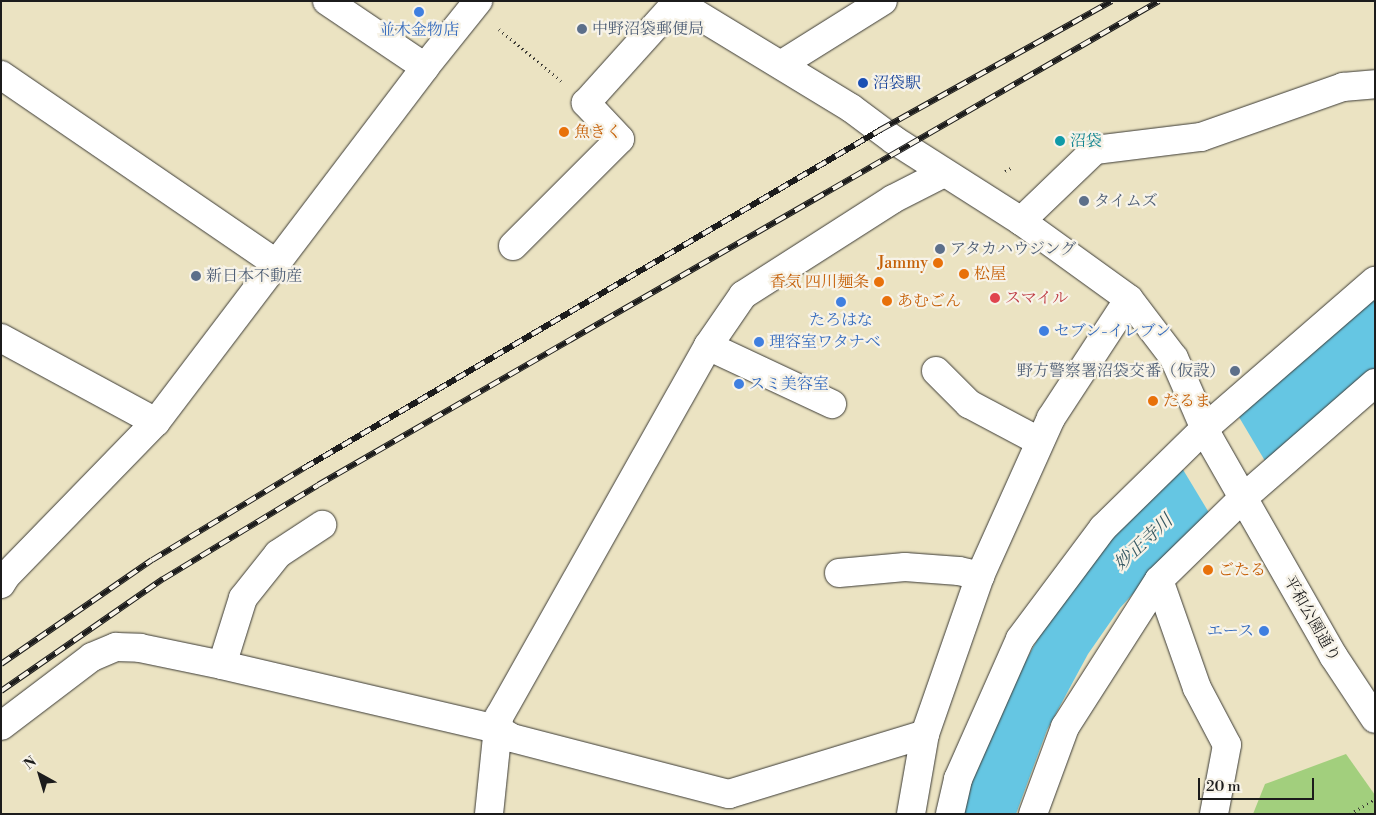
<!DOCTYPE html>
<html>
<head>
<meta charset="utf-8">
<style>
  body { margin:0 }
  #map { position:relative; width:1376px; height:815px; overflow:hidden; background:#ebe3c2; font-family:"Libre Bodoni","Noto Serif JP",serif }
  div>[style] { position:absolute }
  [style*='--x'] { left:calc(var(--x)*1px); top:calc(var(--y)*1px); width:calc(var(--w)*1px); rotate:calc(var(--a)*1deg) }
  .green>* { inset:0; background:#a2cf7d }
  .water>* { inset:0; background:#65c6e3 }
  .pier>* { inset:0; background:#ebe3c2 }
  .path>* { height:3px; margin-top:-1.5px; transform-origin:0; background:repeating-linear-gradient(90deg,#3b3a35 0 1px,transparent 0 5px) }
  .roads { filter:drop-shadow(0 0 1px #3b3a35) drop-shadow(0 0 1px #3b3a35) }
  .minor>* { height:28px; margin:-14px; padding:0 14px; transform-origin:14px; border-radius:14px; background:#fff }
  .rail>* { height:5.5px; margin-top:-2.75px; transform-origin:0; background:repeating-linear-gradient(90deg,#f7f3e8 0 11px,#1c1c1c 0 22px); box-sizing:border-box; border-block:1px solid #1c1c1c }
  .dots>* { width:14px; height:14px; translate:-50% -50%; box-sizing:border-box; border:2px solid #f7f3e8; border-radius:50% }
  span { translate:-50% -50%; white-space:nowrap; text-align:center; line-height:1.15; -webkit-text-stroke:4.5px #f7f3e8; paint-order:stroke }
  .service-label { font-size:16px; color:#4e5e75 }
  .left { translate:0 -50%; text-align:left }
  .right { translate:-100% -50%; text-align:right }
  .shop-label { font-size:16px; color:#366cbe }
  .transit-label { font-size:16px; color:#164399 }
  .food-label { font-size:16px; color:#c56008 }
  .culture-label { font-size:16px; color:#0d838f }
  .health-label { font-size:16px; color:#be3a42 }
  .street-label { font-size:16px; color:#1c1c1c }
  .water-label { font-size:18px; color:#365862; font-style:italic }
  .frame { position:absolute; inset:0; border:2px solid #1c1c1c; pointer-events:none }
  .north { position:absolute; left:15px; top:750px; width:50px; height:50px; -webkit-text-stroke:4px #f7f3e8; paint-order:stroke; rotate:321deg; font-size:14px; font-weight:700; line-height:20px; text-align:center; color:#1c1c1c }
  .north::after { content:''; display:block; margin:auto; width:18px; height:22px; background:#1c1c1c; clip-path:polygon(50% 0,100% 100%,50% 72%,0 100%) }
  .scale { position:absolute; left:1198px; top:778px; width:116px; height:22px; box-sizing:border-box; border:2px solid #1c1c1c; border-top:0; padding-left:6px; font-size:15px; line-height:18px; white-space:nowrap; color:#1c1c1c; -webkit-text-stroke:4px #f7f3e8; paint-order:stroke }
</style>
</head>
<body>
<div id="map">
  <div class="green">
    <div style="clip-path:polygon(1346px 754px,1375px 795px,1375px 814px,1253px 814px,1265px 784px)"></div>
  </div>
  <div class="water">
    <div style="clip-path:polygon(1375px 295px,1375px 369px,1183px 539px,1120px 608px,1088px 654px,1047px 730px,1016px 814px,962px 814px,968px 788px,1009px 691px,1041px 633px,1094px 558px,1148px 496px)"></div>
  </div>
  <div class="pier">
    <div style="clip-path:polygon(1236px 412px,1268px 466px,1211px 516px,1179px 463px)"></div>
  </div>
  <div class="path">
    <div style="--x:499;--y:29;--w:81;--a:40"></div>
    <div style="--x:1005;--y:171;--w:9;--a:-27"></div>
    <div style="--x:1350;--y:814;--w:29;--a:-31"></div>
  </div>
  <div class="roads">
    <div class="minor">
      <div style="--x:327;--y:1;--w:118;--a:34"></div>
      <div style="--x:675;--y:1;--w:206;--a:31.3"></div>
      <div style="--x:851;--y:108;--w:54;--a:36.7"></div>
      <div style="--x:894;--y:140;--w:151;--a:32.5"></div>
      <div style="--x:1021;--y:221;--w:133;--a:35.8"></div>
      <div style="--x:1129;--y:299;--w:74;--a:52.7"></div>
      <div style="--x:1174;--y:358;--w:87;--a:66.4"></div>
      <div style="--x:1209;--y:438;--w:252;--a:60.3"></div>
      <div style="--x:1334;--y:657;--w:74;--a:56.5"></div>
      <div style="--x:782;--y:64;--w:119;--a:-32"></div>
      <div style="--x:1;--y:75;--w:335;--a:34.4"></div>
      <div style="--x:1021;--y:221;--w:103;--a:-43.8"></div>
      <div style="--x:1095;--y:150;--w:107;--a:-7"></div>
      <div style="--x:1201;--y:137;--w:151;--a:-19.4"></div>
      <div style="--x:1343;--y:87;--w:32;--a:-5"></div>
      <div style="--x:513;--y:246;--w:151;--a:-45"></div>
      <div style="--x:620;--y:139;--w:50;--a:-133.4"></div>
      <div style="--x:586;--y:103;--w:136;--a:-48"></div>
      <div style="--x:1;--y:338;--w:176;--a:28.5"></div>
      <div style="--x:708;--y:346;--w:137;--a:25.1"></div>
      <div style="--x:936;--y:371;--w:47;--a:45"></div>
      <div style="--x:969;--y:404;--w:79;--a:27.9"></div>
      <div style="--x:839;--y:573;--w:66;--a:-5.2"></div>
      <div style="--x:905;--y:567;--w:54;--a:4.2"></div>
      <div style="--x:959;--y:571;--w:22;--a:13"></div>
      <div style="--x:1159;--y:580;--w:114;--a:70.6"></div>
      <div style="--x:1197;--y:688;--w:64;--a:62.2"></div>
      <div style="--x:1227;--y:745;--w:70;--a:100.7"></div>
      <div style="--x:1;--y:584;--w:9;--a:-58"></div>
      <div style="--x:6;--y:576;--w:215;--a:-45.8"></div>
      <div style="--x:156;--y:422;--w:445;--a:-52.8"></div>
      <div style="--x:425;--y:67;--w:85;--a:-51.2"></div>
      <div style="--x:222;--y:665;--w:70;--a:-72.6"></div>
      <div style="--x:243;--y:598;--w:56;--a:-51.5"></div>
      <div style="--x:278;--y:554;--w:53;--a:-33.4"></div>
      <div style="--x:1;--y:726;--w:114;--a:-37.2"></div>
      <div style="--x:92;--y:657;--w:26;--a:-23"></div>
      <div style="--x:116;--y:647;--w:24;--a:2"></div>
      <div style="--x:140;--y:648;--w:84;--a:11.7"></div>
      <div style="--x:222;--y:665;--w:282;--a:13.1"></div>
      <div style="--x:497;--y:729;--w:17;--a:31"></div>
      <div style="--x:512;--y:738;--w:224;--a:14.5"></div>
      <div style="--x:729;--y:794;--w:205;--a:-17"></div>
      <div style="--x:489;--y:814;--w:98;--a:-84.1"></div>
      <div style="--x:499;--y:717;--w:426;--a:-60.6"></div>
      <div style="--x:708;--y:346;--w:62;--a:-55.5"></div>
      <div style="--x:743;--y:295;--w:178;--a:-32.6"></div>
      <div style="--x:893;--y:199;--w:57;--a:-27"></div>
      <div style="--x:911;--y:814;--w:81;--a:-80.1"></div>
      <div style="--x:925;--y:734;--w:167;--a:-70.8"></div>
      <div style="--x:980;--y:576;--w:173;--a:-65.8"></div>
      <div style="--x:1051;--y:418;--w:142;--a:-56.8"></div>
      <div style="--x:950;--y:814;--w:36;--a:-77"></div>
      <div style="--x:958;--y:779;--w:153;--a:-66.1"></div>
      <div style="--x:1020;--y:639;--w:139;--a:-53.2"></div>
      <div style="--x:1103;--y:528;--w:143;--a:-44.4"></div>
      <div style="--x:1205;--y:428;--w:225;--a:-40.9"></div>
      <div style="--x:1033;--y:814;--w:93;--a:-69.8"></div>
      <div style="--x:1065;--y:727;--w:174;--a:-57.4"></div>
      <div style="--x:1159;--y:580;--w:117;--a:-44.3"></div>
      <div style="--x:1243;--y:498;--w:175;--a:-41.1"></div>
    </div>
  </div>
  <div class="rail">
    <div style="--x:1;--y:664;--w:183;--a:-34.6"></div>
    <div style="--x:152;--y:560;--w:178;--a:-31.2"></div>
    <div style="--x:304;--y:468;--w:668;--a:-30.4"></div>
    <div style="--x:880;--y:130;--w:265;--a:-29.1"></div>
    <div style="--x:1;--y:691;--w:197;--a:-34.7"></div>
    <div style="--x:163;--y:579;--w:181;--a:-31.2"></div>
    <div style="--x:318;--y:485;--w:970;--a:-29.92"></div>
  </div>
  <div class="dots">
    <div style="left:419px;top:12px;background:#3f7fe0"></div>
    <div style="left:582px;top:29px;background:#5c6f8a"></div>
    <div style="left:863px;top:83px;background:#1a4fb4"></div>
    <div style="left:564px;top:132px;background:#e8710a"></div>
    <div style="left:1060px;top:141px;background:#0f9aa8"></div>
    <div style="left:1084px;top:201px;background:#5c6f8a"></div>
    <div style="left:940px;top:249px;background:#5c6f8a"></div>
    <div style="left:938px;top:263px;background:#e8710a"></div>
    <div style="left:964px;top:274px;background:#e8710a"></div>
    <div style="left:196px;top:276px;background:#5c6f8a"></div>
    <div style="left:879px;top:282px;background:#e8710a"></div>
    <div style="left:995px;top:298px;background:#e0444e"></div>
    <div style="left:887px;top:301px;background:#e8710a"></div>
    <div style="left:841px;top:302px;background:#3f7fe0"></div>
    <div style="left:1044px;top:331px;background:#3f7fe0"></div>
    <div style="left:759px;top:342px;background:#3f7fe0"></div>
    <div style="left:1235px;top:371px;background:#5c6f8a"></div>
    <div style="left:739px;top:384px;background:#3f7fe0"></div>
    <div style="left:1153px;top:401px;background:#e8710a"></div>
    <div style="left:1208px;top:570px;background:#e8710a"></div>
    <div style="left:1264px;top:631px;background:#3f7fe0"></div>
  </div>
  <div class="service-label">
    <span class="left" style="left:592px;top:29px">中野沼袋郵便局</span>
    <span class="left" style="left:1094px;top:201px">タイムズ</span>
    <span class="left" style="left:950px;top:249px">アタカハウジング</span>
    <span class="left" style="left:206px;top:276px">新日本不動産</span>
    <span class="right" style="left:1225px;top:371px">野方警察署沼袋交番（仮設）</span>
  </div>
  <div class="shop-label">
    <span style="left:419px;top:30px">並木金物店</span>
    <span style="left:841px;top:320px">たろはな</span>
    <span class="left" style="left:1054px;top:331px">セブン-イレブン</span>
    <span class="left" style="left:769px;top:342px">理容室ワタナベ</span>
    <span class="left" style="left:749px;top:384px">スミ美容室</span>
    <span class="right" style="left:1254px;top:631px">エース</span>
  </div>
  <div class="transit-label">
    <span class="left" style="left:873px;top:83px">沼袋駅</span>
  </div>
  <div class="food-label">
    <span class="left" style="left:574px;top:132px">魚きく</span>
    <span class="right" style="left:928px;top:263px">Jammy</span>
    <span class="left" style="left:974px;top:274px">松屋</span>
    <span class="right" style="left:869px;top:282px">香気 四川麺条</span>
    <span class="left" style="left:897px;top:301px">あむごん</span>
    <span class="left" style="left:1163px;top:401px">だるま</span>
    <span class="left" style="left:1218px;top:570px">ごたる</span>
  </div>
  <div class="culture-label">
    <span class="left" style="left:1070px;top:141px">沼袋</span>
  </div>
  <div class="health-label">
    <span class="left" style="left:1005px;top:298px">スマイル</span>
  </div>
  <div class="street-label">
    <span style="left:1312px;top:619px;rotate:60deg">平和公園通り</span>
  </div>
  <div class="water-label">
    <span style="left:1144px;top:543px;rotate:-43deg">妙正寺川</span>
  </div>
  <div class="frame"></div>
  <div class="north">N</div>
  <div class="scale">20 m</div>
</div>
</body>
</html>
